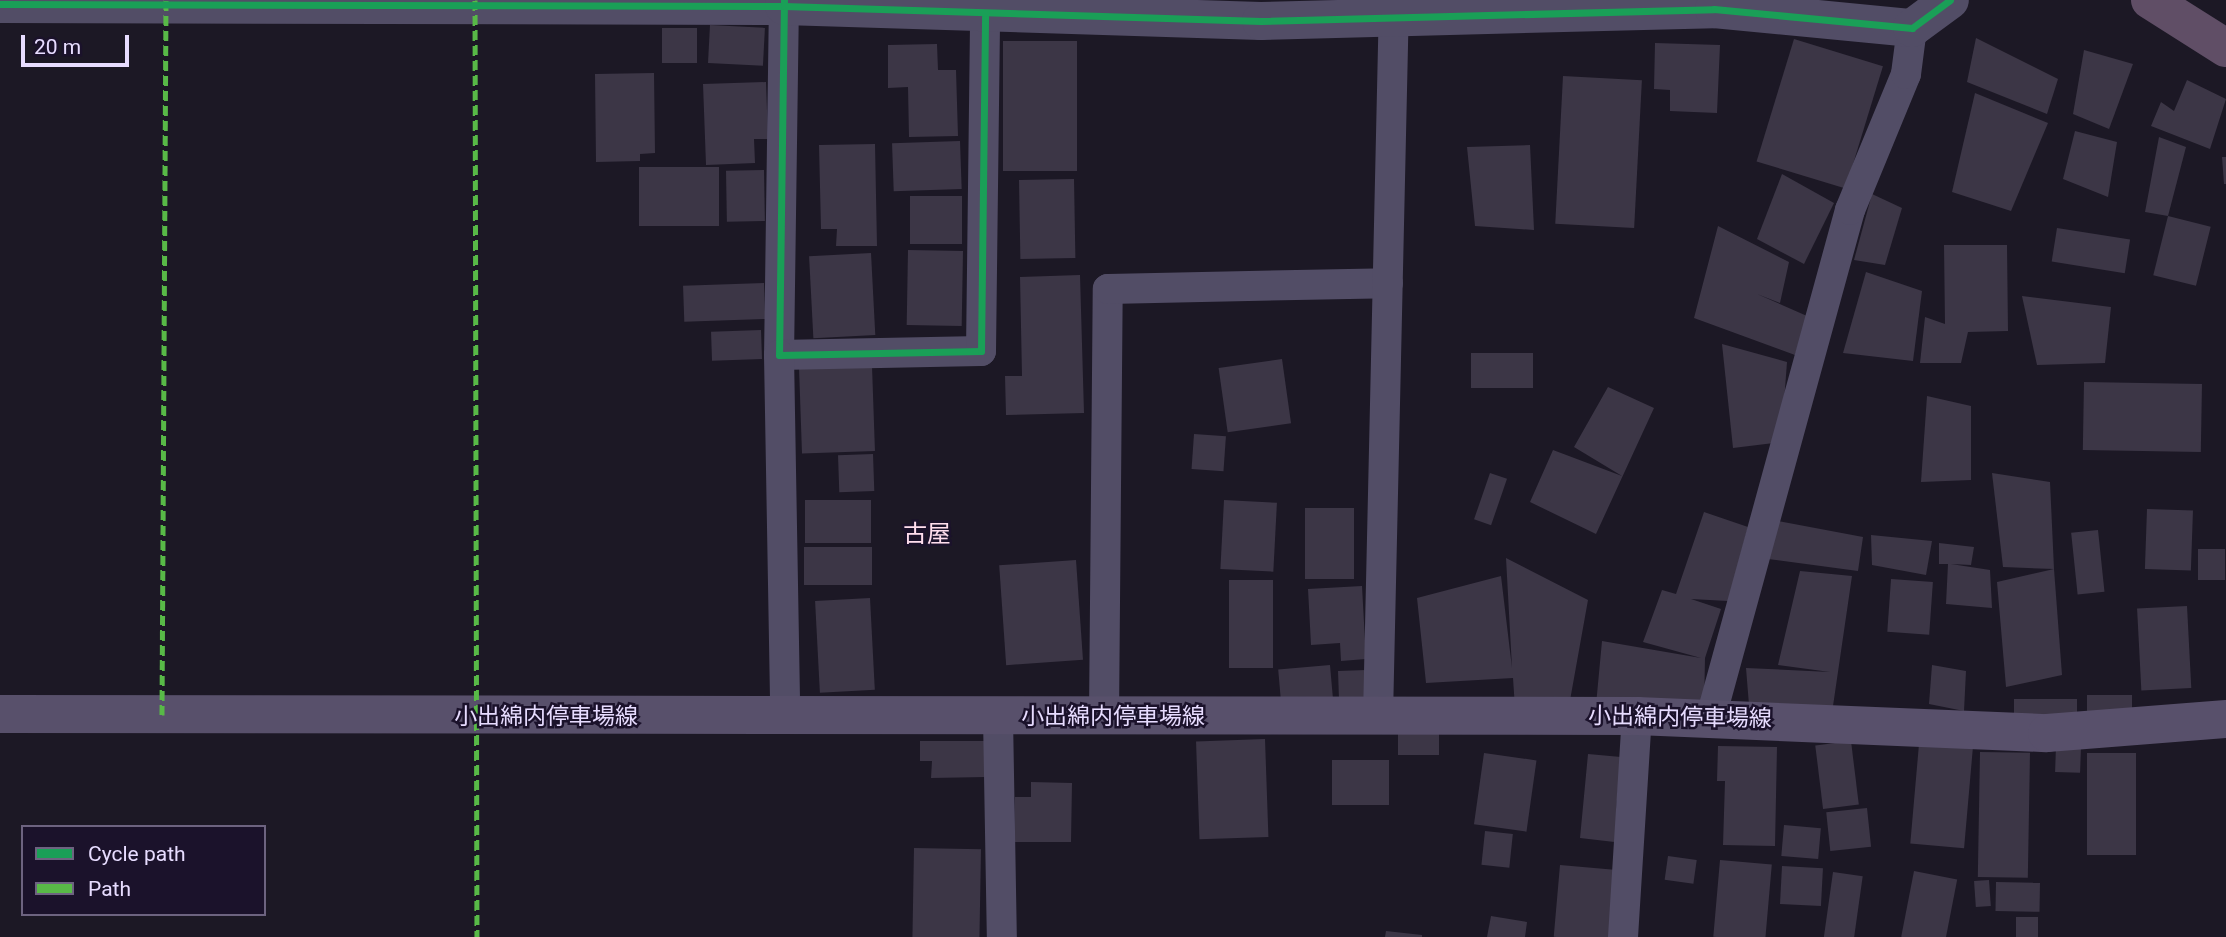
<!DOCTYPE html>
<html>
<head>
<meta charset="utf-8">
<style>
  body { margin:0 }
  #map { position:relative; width:2226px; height:937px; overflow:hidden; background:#1c1825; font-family:Roboto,"Noto Sans JP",sans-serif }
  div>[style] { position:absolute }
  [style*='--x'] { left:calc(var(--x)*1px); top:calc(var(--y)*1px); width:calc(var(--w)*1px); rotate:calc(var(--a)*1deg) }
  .building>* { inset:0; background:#3c3646; transform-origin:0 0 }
  .minor>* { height:30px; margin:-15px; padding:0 15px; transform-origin:15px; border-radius:15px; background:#524d66 }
  .tertiary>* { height:38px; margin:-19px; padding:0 19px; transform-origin:19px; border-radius:19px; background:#524d66 }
  .secondary>* { height:38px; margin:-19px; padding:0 19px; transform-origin:19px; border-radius:19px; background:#58506b }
  .trunk>* { height:38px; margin:-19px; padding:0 19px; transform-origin:19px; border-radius:19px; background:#604e66 }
  .quiet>* { height:5px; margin-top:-2.5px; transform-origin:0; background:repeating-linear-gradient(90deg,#58b947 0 10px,transparent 0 15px) }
  .cycleway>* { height:7px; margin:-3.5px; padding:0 3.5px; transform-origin:3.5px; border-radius:3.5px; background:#1a9f57 }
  span { translate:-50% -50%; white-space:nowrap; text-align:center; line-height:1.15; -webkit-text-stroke:5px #1b122b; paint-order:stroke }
  .street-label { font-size:23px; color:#e7dcff }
  .neighbourhood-label { font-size:24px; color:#ffdeed }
  .legend { position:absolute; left:21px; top:825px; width:245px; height:91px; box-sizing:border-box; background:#1b122b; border:2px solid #6d6380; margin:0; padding:9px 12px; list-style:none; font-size:21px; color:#e7dcff }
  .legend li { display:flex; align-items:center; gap:14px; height:35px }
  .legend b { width:35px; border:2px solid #6d6380 }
  .scale { position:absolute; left:21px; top:35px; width:108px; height:32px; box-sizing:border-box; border:4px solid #e7dcff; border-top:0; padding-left:9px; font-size:21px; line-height:24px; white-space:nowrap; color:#e7dcff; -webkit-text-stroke:5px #1b122b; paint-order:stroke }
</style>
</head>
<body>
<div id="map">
  <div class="building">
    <div style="left:710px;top:25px;width:55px;height:38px;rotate:3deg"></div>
    <div style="left:662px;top:28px;width:35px;height:35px"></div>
    <div style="clip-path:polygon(1976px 38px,2058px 79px,2047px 114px,1967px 82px)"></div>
    <div style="left:1794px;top:39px;width:93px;height:128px;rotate:17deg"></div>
    <div style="left:1003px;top:41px;width:74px;height:130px"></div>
    <div style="clip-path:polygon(1655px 43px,1720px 45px,1717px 113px,1670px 111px,1670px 90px,1654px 89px)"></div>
    <div style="clip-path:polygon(937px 44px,938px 70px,956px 70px,958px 136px,909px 137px,908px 87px,888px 88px,888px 45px)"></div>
    <div style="clip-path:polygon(2084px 50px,2133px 64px,2109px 129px,2073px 114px)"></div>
    <div style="clip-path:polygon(654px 73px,655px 153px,640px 154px,640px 161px,596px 162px,595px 74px)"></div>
    <div style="left:1563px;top:76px;width:79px;height:148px;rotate:3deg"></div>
    <div style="clip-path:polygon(2187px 80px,2226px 99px,2210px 149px,2151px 126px,2161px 102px,2174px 111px)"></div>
    <div style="clip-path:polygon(766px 82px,768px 139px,754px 139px,755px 163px,706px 165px,703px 84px)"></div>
    <div style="clip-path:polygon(1975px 93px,2048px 123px,2011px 211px,1952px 192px)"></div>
    <div style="clip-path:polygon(2075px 131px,2117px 142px,2108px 197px,2063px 179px)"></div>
    <div style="clip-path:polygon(2159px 137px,2186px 147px,2168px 216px,2145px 212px)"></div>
    <div style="left:960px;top:141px;width:48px;height:68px;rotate:88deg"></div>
    <div style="clip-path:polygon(875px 144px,877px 246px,836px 246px,837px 229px,821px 229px,819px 145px)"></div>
    <div style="clip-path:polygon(1530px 145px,1534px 230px,1475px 226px,1467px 147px)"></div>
    <div style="clip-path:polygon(2222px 157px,2226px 157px,2226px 184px,2224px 184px)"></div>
    <div style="left:639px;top:167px;width:80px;height:59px"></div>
    <div style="left:764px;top:170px;width:51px;height:38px;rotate:89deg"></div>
    <div style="clip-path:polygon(1782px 174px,1834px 203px,1804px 264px,1757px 239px)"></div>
    <div style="left:1074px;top:179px;width:79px;height:55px;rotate:89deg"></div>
    <div style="clip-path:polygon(1872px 194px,1902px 208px,1885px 265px,1854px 260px)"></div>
    <div style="left:910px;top:196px;width:52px;height:48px"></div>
    <div style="left:2168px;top:216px;width:44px;height:61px;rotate:14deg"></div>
    <div style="clip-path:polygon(1718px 226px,1789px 262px,1780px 303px,1757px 294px,1807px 316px,1795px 355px,1694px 318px)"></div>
    <div style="left:2057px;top:228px;width:74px;height:34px;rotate:9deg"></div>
    <div style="clip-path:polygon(1944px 245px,2007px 245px,2008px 331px,1968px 332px,1961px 363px,1920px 363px,1925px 317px,1945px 324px)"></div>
    <div style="left:908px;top:250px;width:55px;height:75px;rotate:1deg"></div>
    <div style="left:871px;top:253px;width:82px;height:62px;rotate:87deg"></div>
    <div style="clip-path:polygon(1866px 272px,1922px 291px,1913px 361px,1843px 353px)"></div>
    <div style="clip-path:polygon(1080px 275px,1084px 413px,1006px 415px,1005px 376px,1022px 376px,1020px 277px)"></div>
    <div style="left:764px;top:283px;width:36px;height:81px;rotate:88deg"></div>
    <div style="clip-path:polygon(2022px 296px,2111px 307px,2105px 363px,2037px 365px)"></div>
    <div style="left:761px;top:330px;width:29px;height:50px;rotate:88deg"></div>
    <div style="clip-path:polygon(1722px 344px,1787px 362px,1781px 442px,1733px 448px)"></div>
    <div style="left:1471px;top:353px;width:62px;height:35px"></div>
    <div style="left:1282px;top:359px;width:65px;height:64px;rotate:82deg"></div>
    <div style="left:872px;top:366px;width:85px;height:73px;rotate:88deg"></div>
    <div style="left:2084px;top:382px;width:118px;height:68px;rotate:1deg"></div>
    <div style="clip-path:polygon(1608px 387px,1654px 408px,1596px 534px,1530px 502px,1553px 450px,1622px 476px,1574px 447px)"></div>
    <div style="clip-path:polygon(1927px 396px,1971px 406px,1971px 480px,1921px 482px)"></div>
    <div style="left:1194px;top:434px;width:32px;height:35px;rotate:4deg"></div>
    <div style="left:873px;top:454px;width:37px;height:35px;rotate:88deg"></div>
    <div style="left:1490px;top:473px;width:18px;height:49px;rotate:19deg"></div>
    <div style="clip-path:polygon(1992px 473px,2050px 482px,2054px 569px,2003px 567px)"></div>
    <div style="left:805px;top:500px;width:66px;height:43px"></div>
    <div style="left:1224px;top:500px;width:53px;height:69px;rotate:3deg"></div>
    <div style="left:1305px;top:508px;width:49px;height:71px"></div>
    <div style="left:2147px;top:509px;width:46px;height:60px;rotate:2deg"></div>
    <div style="clip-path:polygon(1704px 512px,1748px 527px,1728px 601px,1691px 599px,1721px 609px,1705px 658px,1704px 709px,1596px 705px,1602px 641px,1701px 658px,1643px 642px,1662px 590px,1676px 594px)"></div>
    <div style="clip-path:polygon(1778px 521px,1863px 537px,1858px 571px,1768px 559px)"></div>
    <div style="left:2098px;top:530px;width:62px;height:27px;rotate:84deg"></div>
    <div style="clip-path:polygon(1871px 535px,1932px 541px,1926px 575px,1872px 565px)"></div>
    <div style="clip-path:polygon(1939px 543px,1974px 547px,1971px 565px,1951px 564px,1990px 570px,1992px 608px,1946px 604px,1948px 564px,1939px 564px)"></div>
    <div style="left:872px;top:547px;width:38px;height:68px;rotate:90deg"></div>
    <div style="left:2198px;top:549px;width:27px;height:31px"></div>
    <div style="clip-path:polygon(1506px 558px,1588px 600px,1569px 706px,1515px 708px,1513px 678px,1426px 683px,1417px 598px,1501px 576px,1512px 668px)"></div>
    <div style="left:1076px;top:560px;width:100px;height:77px;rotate:86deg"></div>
    <div style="clip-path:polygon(2054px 569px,2062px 675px,2006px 687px,1997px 582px)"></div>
    <div style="clip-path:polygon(1800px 571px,1852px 576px,1833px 706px,1749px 705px,1746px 668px,1830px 672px,1778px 665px)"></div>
    <div style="left:1891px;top:579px;width:42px;height:53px;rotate:4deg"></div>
    <div style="left:1229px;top:580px;width:44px;height:88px"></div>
    <div style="clip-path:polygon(1362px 586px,1366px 659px,1341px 661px,1340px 643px,1311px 645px,1308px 589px)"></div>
    <div style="left:870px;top:598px;width:92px;height:55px;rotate:87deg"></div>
    <div style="left:2187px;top:606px;width:82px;height:50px;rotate:87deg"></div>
    <div style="left:1330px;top:665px;width:33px;height:52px;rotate:85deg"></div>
    <div style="clip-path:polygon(1932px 665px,1966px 671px,1964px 711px,1929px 704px)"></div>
    <div style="left:1366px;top:670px;width:33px;height:28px;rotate:88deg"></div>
    <div style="left:2087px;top:695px;width:45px;height:30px"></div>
    <div style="left:2014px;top:699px;width:63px;height:25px"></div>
    <div style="left:1398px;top:727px;width:41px;height:28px"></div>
    <div style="left:1265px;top:739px;width:98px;height:69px;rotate:88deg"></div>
    <div style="clip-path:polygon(920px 741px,986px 741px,986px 777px,931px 778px,932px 761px,920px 761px)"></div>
    <div style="left:1851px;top:741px;width:64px;height:36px;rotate:83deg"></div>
    <div style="left:1919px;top:744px;width:54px;height:100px;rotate:5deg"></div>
    <div style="clip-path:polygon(1718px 746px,1777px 747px,1775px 846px,1723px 845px,1725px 781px,1717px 781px)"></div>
    <div style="left:2056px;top:746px;width:25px;height:26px;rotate:2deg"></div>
    <div style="left:1980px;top:752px;width:50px;height:125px;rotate:1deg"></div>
    <div style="left:1484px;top:753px;width:53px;height:72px;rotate:8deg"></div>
    <div style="left:2087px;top:753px;width:49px;height:102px"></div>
    <div style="clip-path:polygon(1588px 754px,1621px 757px,1616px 810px,1626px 810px,1623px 843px,1580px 838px)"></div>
    <div style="left:1332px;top:760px;width:57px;height:45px"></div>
    <div style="clip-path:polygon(1031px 782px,1072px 783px,1071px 842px,1014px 842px,1015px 797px,1031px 797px)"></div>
    <div style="left:1867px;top:808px;width:39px;height:41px;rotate:84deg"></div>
    <div style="left:1784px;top:825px;width:37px;height:31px;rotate:5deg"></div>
    <div style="left:1485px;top:831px;width:28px;height:34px;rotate:6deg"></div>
    <div style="left:914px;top:848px;width:67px;height:89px;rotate:1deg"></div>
    <div style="left:1668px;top:856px;width:29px;height:24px;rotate:8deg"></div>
    <div style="left:1720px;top:860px;width:52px;height:77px;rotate:5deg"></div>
    <div style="left:1560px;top:865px;width:60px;height:72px;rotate:5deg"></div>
    <div style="left:1782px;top:866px;width:41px;height:38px;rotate:3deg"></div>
    <div style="left:1914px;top:871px;width:44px;height:67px;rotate:11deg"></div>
    <div style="left:1833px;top:872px;width:30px;height:66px;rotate:8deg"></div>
    <div style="left:1989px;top:880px;width:26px;height:15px;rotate:86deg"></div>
    <div style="left:1996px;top:882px;width:44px;height:29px;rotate:1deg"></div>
    <div style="clip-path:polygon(1491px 916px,1527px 922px,1525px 937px,1487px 937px)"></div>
    <div style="left:2016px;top:917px;width:22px;height:20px"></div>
    <div style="clip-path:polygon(1386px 931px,1422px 935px,1422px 937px,1385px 937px)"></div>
  </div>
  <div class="minor">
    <div style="--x:784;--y:0;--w:355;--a:90.8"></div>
    <div style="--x:779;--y:355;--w:202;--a:-1.1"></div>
    <div style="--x:981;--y:351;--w:336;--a:-89.3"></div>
    <div style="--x:779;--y:355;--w:359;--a:89"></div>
    <div style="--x:998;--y:717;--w:220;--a:89"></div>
    <div style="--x:1104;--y:717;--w:428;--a:-89.5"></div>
    <div style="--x:1108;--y:289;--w:280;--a:-1.2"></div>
    <div style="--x:1378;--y:717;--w:717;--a:-88.72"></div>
    <div style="--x:1711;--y:717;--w:526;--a:-74.67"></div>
    <div style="--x:1850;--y:210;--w:147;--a:-67.6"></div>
    <div style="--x:1906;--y:74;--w:46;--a:-82.6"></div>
    <div style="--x:1623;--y:937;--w:221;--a:-86.4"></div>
  </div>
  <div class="tertiary">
    <div style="--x:0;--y:4;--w:784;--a:0.15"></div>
    <div style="--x:784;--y:6;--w:477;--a:1.8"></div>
    <div style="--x:1261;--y:21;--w:453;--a:-1.5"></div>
    <div style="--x:1714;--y:9;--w:199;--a:5.5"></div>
    <div style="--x:1912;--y:28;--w:47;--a:-36.4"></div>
  </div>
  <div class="secondary">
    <div style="--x:0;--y:714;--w:1637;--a:0.07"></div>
    <div style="--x:1637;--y:716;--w:410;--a:2.4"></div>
    <div style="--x:2047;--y:733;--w:180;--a:-4.5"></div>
  </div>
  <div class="trunk">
    <div style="--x:2150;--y:0;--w:90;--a:32.3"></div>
  </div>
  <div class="quiet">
    <div style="--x:475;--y:0;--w:937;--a:89.88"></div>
    <div style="--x:162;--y:715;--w:715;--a:-89.68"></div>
  </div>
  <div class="cycleway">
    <div style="--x:784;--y:0;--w:355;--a:90.8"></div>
    <div style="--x:779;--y:355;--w:202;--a:-1.1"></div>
    <div style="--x:981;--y:351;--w:336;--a:-89.3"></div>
    <div style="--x:0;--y:4;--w:784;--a:0.15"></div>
    <div style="--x:784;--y:6;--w:477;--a:1.8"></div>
    <div style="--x:1261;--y:21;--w:453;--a:-1.5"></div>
    <div style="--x:1714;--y:9;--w:199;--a:5.5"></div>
    <div style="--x:1912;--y:28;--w:47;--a:-36.4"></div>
  </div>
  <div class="street-label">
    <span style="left:546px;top:717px">小出綿内停車場線</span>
    <span style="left:1113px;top:717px">小出綿内停車場線</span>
    <span style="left:1680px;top:718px;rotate:1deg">小出綿内停車場線</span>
  </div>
  <div class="neighbourhood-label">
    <span style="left:927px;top:535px">古屋</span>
  </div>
  <ul class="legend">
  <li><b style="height:9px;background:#1a9f57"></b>Cycle path</li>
  <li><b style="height:9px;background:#58b947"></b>Path</li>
  </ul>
  <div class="scale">20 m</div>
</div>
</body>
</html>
